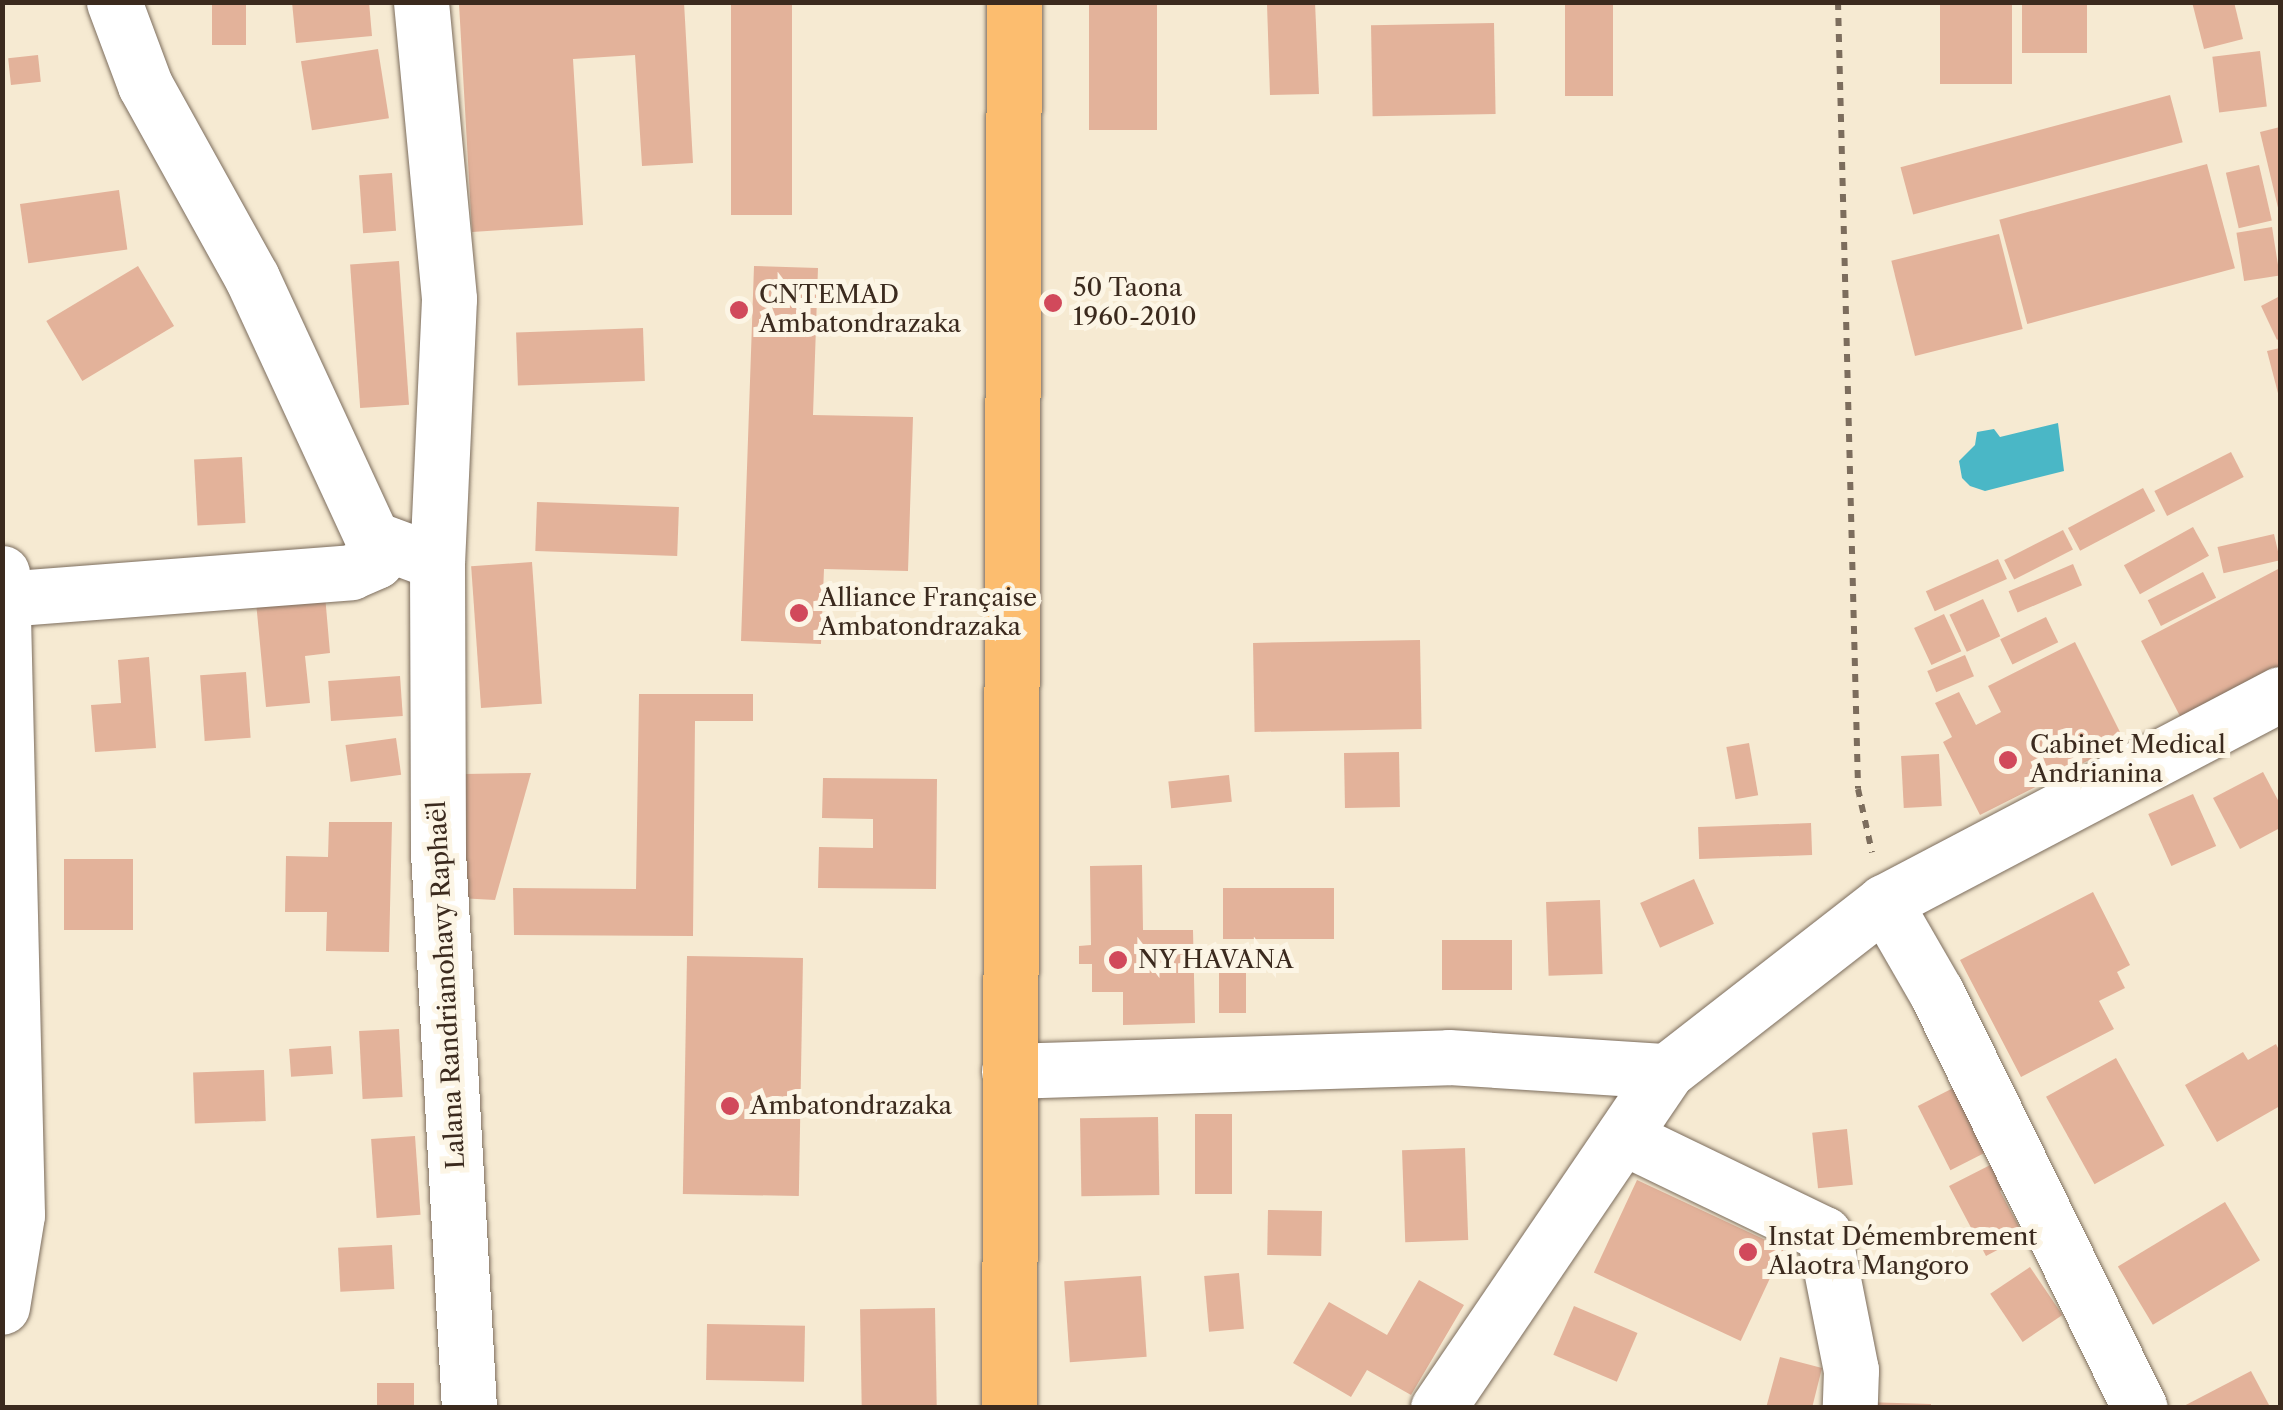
<!DOCTYPE html>
<html>
<head>
<meta charset="utf-8">
<style>
  body { margin:0 }
  #map { position:relative; width:2283px; height:1410px; overflow:hidden; background:#f6ead2; font-family:"Libre Caslon Text",serif }
  div>[style] { position:absolute }
  [style*='--x'] { left:calc(var(--x)*1px); top:calc(var(--y)*1px); width:calc(var(--w)*1px); rotate:calc(var(--a)*1deg) }
  .water>* { inset:0; background:#4ab7c6 }
  .building>* { inset:0; background:#e3b29a; transform-origin:0 0 }
  .path>* { height:6px; margin-top:-3px; transform-origin:0; background:repeating-linear-gradient(90deg,#7c6d5d 0 8px,transparent 0 16px) }
  .roads { filter:drop-shadow(0 0 2px #7c6d5d) drop-shadow(0 0 2px #7c6d5d) }
  .minor>* { height:55px; margin:-27.5px; padding:0 27.5px; transform-origin:27.5px; border-radius:27.5px; background:#fff }
  .major>* { height:55px; margin:-27.5px; padding:0 27.5px; transform-origin:27.5px; border-radius:27.5px; background:#fcbd6f }
  .dots>* { width:28px; height:28px; translate:-50% -50%; box-sizing:border-box; border:5px solid #fcf5e5; border-radius:50% }
  span { translate:-50% -50%; white-space:nowrap; text-align:center; line-height:1.15; -webkit-text-stroke:10px #fcf5e5; paint-order:stroke }
  .poi-label { font-size:25px; color:#3b2a1e }
  .left { translate:0 -50%; text-align:left }
  .street-label { font-size:25px; color:#3b2a1e }
  .frame { position:absolute; inset:0; border:5px solid #3b2a1e; pointer-events:none }
</style>
</head>
<body>
<div id="map">
  <div class="water">
    <div style="clip-path:polygon(2058px 423px,2064px 471px,1985px 491px,1970px 486px,1962px 478px,1959px 461px,1975px 445px,1977px 432px,1994px 429px,2000px 437px)"></div>
  </div>
  <div class="building">
    <div style="left:212px;top:2px;width:34px;height:43px"></div>
    <div style="clip-path:polygon(292px 2px,369px 2px,372px 36px,296px 43px)"></div>
    <div style="clip-path:polygon(684px 2px,693px 163px,642px 166px,635px 55px,573px 59px,583px 225px,472px 232px,459px 4px)"></div>
    <div style="left:731px;top:2px;width:61px;height:213px"></div>
    <div style="left:1089px;top:2px;width:68px;height:128px"></div>
    <div style="clip-path:polygon(1308px 2px,1315px 2px,1319px 94px,1270px 95px,1267px 4px)"></div>
    <div style="left:1565px;top:2px;width:48px;height:94px"></div>
    <div style="left:1940px;top:2px;width:72px;height:82px"></div>
    <div style="left:2022px;top:2px;width:65px;height:51px"></div>
    <div style="clip-path:polygon(2192px 2px,2234px 2px,2243px 39px,2204px 49px)"></div>
    <div style="left:1494px;top:23px;width:91px;height:123px;rotate:89deg"></div>
    <div style="left:378px;top:49px;width:70px;height:78px;rotate:81deg"></div>
    <div style="left:2260px;top:51px;width:56px;height:48px;rotate:83deg"></div>
    <div style="left:38px;top:55px;width:27px;height:30px;rotate:84deg"></div>
    <div style="left:2170px;top:95px;width:49px;height:279px;rotate:75deg"></div>
    <div style="clip-path:polygon(2280px 127px,2280px 212px,2279px 212px,2260px 132px)"></div>
    <div style="left:2207px;top:164px;width:108px;height:215px;rotate:75deg"></div>
    <div style="left:2259px;top:165px;width:57px;height:34px;rotate:77deg"></div>
    <div style="left:392px;top:173px;width:58px;height:33px;rotate:86deg"></div>
    <div style="left:119px;top:190px;width:60px;height:100px;rotate:82deg"></div>
    <div style="left:2272px;top:227px;width:49px;height:36px;rotate:81deg"></div>
    <div style="left:1999px;top:234px;width:98px;height:111px;rotate:76deg"></div>
    <div style="left:399px;top:261px;width:144px;height:49px;rotate:86deg"></div>
    <div style="left:138px;top:266px;width:70px;height:107px;rotate:59deg"></div>
    <div style="clip-path:polygon(754px 266px,818px 268px,813px 415px,913px 417px,908px 571px,824px 569px,821px 644px,741px 641px)"></div>
    <div style="clip-path:polygon(2280px 296px,2280px 338px,2277px 340px,2261px 306px)"></div>
    <div style="left:643px;top:328px;width:53px;height:127px;rotate:88deg"></div>
    <div style="clip-path:polygon(2280px 348px,2280px 396px,2279px 397px,2267px 351px)"></div>
    <div style="left:2231px;top:452px;width:28px;height:86px;rotate:63deg"></div>
    <div style="left:242px;top:457px;width:66px;height:48px;rotate:87deg"></div>
    <div style="left:2143px;top:488px;width:26px;height:85px;rotate:62deg"></div>
    <div style="left:537px;top:502px;width:142px;height:49px;rotate:2deg"></div>
    <div style="left:2193px;top:527px;width:33px;height:79px;rotate:61deg"></div>
    <div style="left:2063px;top:530px;width:22px;height:66px;rotate:63deg"></div>
    <div style="left:2274px;top:534px;width:27px;height:58px;rotate:77deg"></div>
    <div style="left:1998px;top:559px;width:22px;height:79px;rotate:66deg"></div>
    <div style="left:532px;top:562px;width:142px;height:61px;rotate:86deg"></div>
    <div style="left:2073px;top:564px;width:23px;height:70px;rotate:67deg"></div>
    <div style="clip-path:polygon(2280px 568px,2280px 666px,2181px 718px,2141px 641px)"></div>
    <div style="left:2203px;top:572px;width:29px;height:62px;rotate:63deg"></div>
    <div style="clip-path:polygon(325px 595px,330px 653px,305px 656px,310px 703px,266px 707px,256px 602px)"></div>
    <div style="left:1983px;top:599px;width:41px;height:37px;rotate:65deg"></div>
    <div style="left:1944px;top:614px;width:41px;height:33px;rotate:65deg"></div>
    <div style="left:2046px;top:617px;width:28px;height:51px;rotate:64deg"></div>
    <div style="left:1420px;top:640px;width:89px;height:167px;rotate:89deg"></div>
    <div style="clip-path:polygon(2075px 642px,2125px 742px,1980px 815px,1943px 742px,1952px 737px,1935px 703px,1959px 692px,1976px 725px,2001px 712px,1988px 686px)"></div>
    <div style="left:1965px;top:655px;width:23px;height:41px;rotate:67deg"></div>
    <div style="clip-path:polygon(149px 657px,156px 748px,95px 752px,91px 705px,121px 703px,118px 660px)"></div>
    <div style="left:246px;top:672px;width:66px;height:46px;rotate:86deg"></div>
    <div style="left:400px;top:676px;width:40px;height:72px;rotate:86deg"></div>
    <div style="clip-path:polygon(639px 694px,753px 694px,753px 721px,695px 721px,693px 936px,514px 935px,513px 888px,636px 889px)"></div>
    <div style="left:396px;top:738px;width:37px;height:51px;rotate:82deg"></div>
    <div style="left:1749px;top:743px;width:53px;height:23px;rotate:80deg"></div>
    <div style="left:1399px;top:752px;width:55px;height:55px;rotate:89deg"></div>
    <div style="left:1939px;top:754px;width:52px;height:38px;rotate:87deg"></div>
    <div style="clip-path:polygon(2263px 772px,2280px 804px,2280px 828px,2240px 849px,2213px 798px)"></div>
    <div style="clip-path:polygon(531px 773px,495px 900px,459px 898px,464px 774px)"></div>
    <div style="left:1229px;top:775px;width:27px;height:61px;rotate:84deg"></div>
    <div style="clip-path:polygon(823px 778px,937px 779px,936px 889px,818px 888px,819px 847px,873px 848px,873px 819px,822px 818px)"></div>
    <div style="left:2193px;top:794px;width:57px;height:49px;rotate:66deg"></div>
    <div style="clip-path:polygon(329px 822px,392px 822px,389px 952px,326px 951px,327px 912px,285px 912px,286px 856px,328px 857px)"></div>
    <div style="left:1811px;top:823px;width:32px;height:113px;rotate:88deg"></div>
    <div style="left:64px;top:859px;width:69px;height:71px"></div>
    <div style="clip-path:polygon(1142px 865px,1143px 930px,1193px 930px,1195px 1023px,1123px 1025px,1123px 992px,1092px 992px,1092px 964px,1079px 964px,1079px 946px,1091px 945px,1090px 866px)"></div>
    <div style="left:1694px;top:879px;width:49px;height:59px;rotate:66deg"></div>
    <div style="left:1223px;top:888px;width:111px;height:51px"></div>
    <div style="clip-path:polygon(2093px 892px,2130px 965px,2117px 972px,2125px 988px,2099px 1001px,2114px 1029px,2021px 1077px,1960px 960px)"></div>
    <div style="left:1600px;top:900px;width:74px;height:54px;rotate:88deg"></div>
    <div style="left:1512px;top:940px;width:50px;height:70px;rotate:90deg"></div>
    <div style="left:687px;top:956px;width:116px;height:238px;rotate:1deg"></div>
    <div style="left:1219px;top:960px;width:27px;height:53px"></div>
    <div style="left:399px;top:1029px;width:68px;height:40px;rotate:87deg"></div>
    <div style="clip-path:polygon(2276px 1044px,2280px 1052px,2280px 1106px,2217px 1142px,2185px 1085px,2243px 1052px,2248px 1060px)"></div>
    <div style="left:331px;top:1046px;width:28px;height:42px;rotate:86deg"></div>
    <div style="left:2116px;top:1058px;width:100px;height:80px;rotate:61deg"></div>
    <div style="left:264px;top:1070px;width:51px;height:71px;rotate:88deg"></div>
    <div style="left:1965px;top:1082px;width:72px;height:53px;rotate:63deg"></div>
    <div style="left:1195px;top:1114px;width:37px;height:80px"></div>
    <div style="left:1158px;top:1117px;width:78px;height:78px;rotate:89deg"></div>
    <div style="left:1847px;top:1129px;width:56px;height:35px;rotate:84deg"></div>
    <div style="left:415px;top:1136px;width:79px;height:44px;rotate:86deg"></div>
    <div style="left:1465px;top:1148px;width:92px;height:63px;rotate:88deg"></div>
    <div style="clip-path:polygon(2004px 1158px,2018px 1182px,2000px 1191px,2024px 1236px,1986px 1256px,1949px 1186px)"></div>
    <div style="left:1637px;top:1180px;width:162px;height:102px;rotate:25deg"></div>
    <div style="left:2225px;top:1202px;width:68px;height:125px;rotate:59deg"></div>
    <div style="left:1268px;top:1210px;width:54px;height:45px;rotate:1deg"></div>
    <div style="left:392px;top:1245px;width:44px;height:54px;rotate:87deg"></div>
    <div style="left:2030px;top:1267px;width:58px;height:48px;rotate:56deg"></div>
    <div style="left:1239px;top:1273px;width:56px;height:35px;rotate:85deg"></div>
    <div style="left:1141px;top:1276px;width:81px;height:77px;rotate:86deg"></div>
    <div style="clip-path:polygon(1419px 1280px,1464px 1305px,1411px 1395px,1367px 1370px,1351px 1397px,1293px 1363px,1329px 1302px,1387px 1335px)"></div>
    <div style="left:1574px;top:1306px;width:69px;height:53px;rotate:23deg"></div>
    <div style="left:935px;top:1308px;width:100px;height:75px;rotate:89deg"></div>
    <div style="left:707px;top:1324px;width:98px;height:56px;rotate:1deg"></div>
    <div style="clip-path:polygon(1780px 1357px,1822px 1368px,1812px 1408px,1766px 1408px)"></div>
    <div style="clip-path:polygon(2251px 1371px,2269px 1405px,2180px 1408px)"></div>
    <div style="left:377px;top:1383px;width:37px;height:25px"></div>
    <div style="clip-path:polygon(1863px 1402px,1931px 1404px,1931px 1408px,1863px 1408px)"></div>
  </div>
  <div class="path">
    <div style="--x:1838;--y:2;--w:787;--a:88.54"></div>
    <div style="--x:1858;--y:789;--w:65;--a:77.5"></div>
  </div>
  <div class="roads">
    <div class="minor">
      <div style="--x:114;--y:2;--w:89;--a:69.5"></div>
      <div style="--x:145;--y:85;--w:221;--a:61"></div>
      <div style="--x:252;--y:278;--w:286;--a:65.2"></div>
      <div style="--x:372;--y:538;--w:69;--a:20.3"></div>
      <div style="--x:421;--y:2;--w:298;--a:84.6"></div>
      <div style="--x:449;--y:299;--w:263;--a:92.6"></div>
      <div style="--x:437;--y:562;--w:290;--a:89.8"></div>
      <div style="--x:438;--y:852;--w:557;--a:86.81"></div>
      <div style="--x:2;--y:573;--w:642;--a:88.66"></div>
      <div style="--x:17;--y:1215;--w:93;--a:99.3"></div>
      <div style="--x:3;--y:599;--w:349;--a:-4.4"></div>
      <div style="--x:351;--y:572;--w:27;--a:-24"></div>
      <div style="--x:376;--y:561;--w:21;--a:-49"></div>
      <div style="--x:1884;--y:902;--w:104;--a:60"></div>
      <div style="--x:1936;--y:992;--w:463;--a:63.9"></div>
      <div style="--x:1009;--y:1071;--w:440;--a:-1.8"></div>
      <div style="--x:1449;--y:1057;--w:218;--a:3.7"></div>
      <div style="--x:1667;--y:1071;--w:275;--a:-37.9"></div>
      <div style="--x:1884;--y:902;--w:447;--a:-27.7"></div>
      <div style="--x:1623;--y:1137;--w:223;--a:25.8"></div>
      <div style="--x:1824;--y:1234;--w:139;--a:78.8"></div>
      <div style="--x:1851;--y:1370;--w:38;--a:92"></div>
      <div style="--x:1438;--y:1408;--w:407;--a:-55.8"></div>
    </div>
    <div class="major">
      <div style="--x:1009;--y:1408;--w:1406;--a:-89.8"></div>
    </div>
  </div>
  <div class="dots">
    <div style="left:1053px;top:303px;background:#d1495b"></div>
    <div style="left:739px;top:310px;background:#d1495b"></div>
    <div style="left:799px;top:613px;background:#d1495b"></div>
    <div style="left:2008px;top:760px;background:#d1495b"></div>
    <div style="left:1118px;top:960px;background:#d1495b"></div>
    <div style="left:730px;top:1106px;background:#d1495b"></div>
    <div style="left:1748px;top:1252px;background:#d1495b"></div>
  </div>
  <div class="poi-label">
    <span class="left" style="left:1073px;top:303px">50 Taona<br>1960-2010</span>
    <span class="left" style="left:759px;top:310px">CNTEMAD<br>Ambatondrazaka</span>
    <span class="left" style="left:819px;top:613px">Alliance Française<br>Ambatondrazaka</span>
    <span class="left" style="left:2030px;top:760px">Cabinet Medical<br>Andrianina</span>
    <span class="left" style="left:1138px;top:960px">NY HAVANA</span>
    <span class="left" style="left:750px;top:1106px">Ambatondrazaka</span>
    <span class="left" style="left:1768px;top:1252px">Instat Démembrement<br>Alaotra Mangoro</span>
  </div>
  <div class="street-label">
    <span style="left:447px;top:985px;rotate:-93deg">Lalana Randrianohavy Raphaël</span>
  </div>
  <div class="frame"></div>
</div>
</body>
</html>
